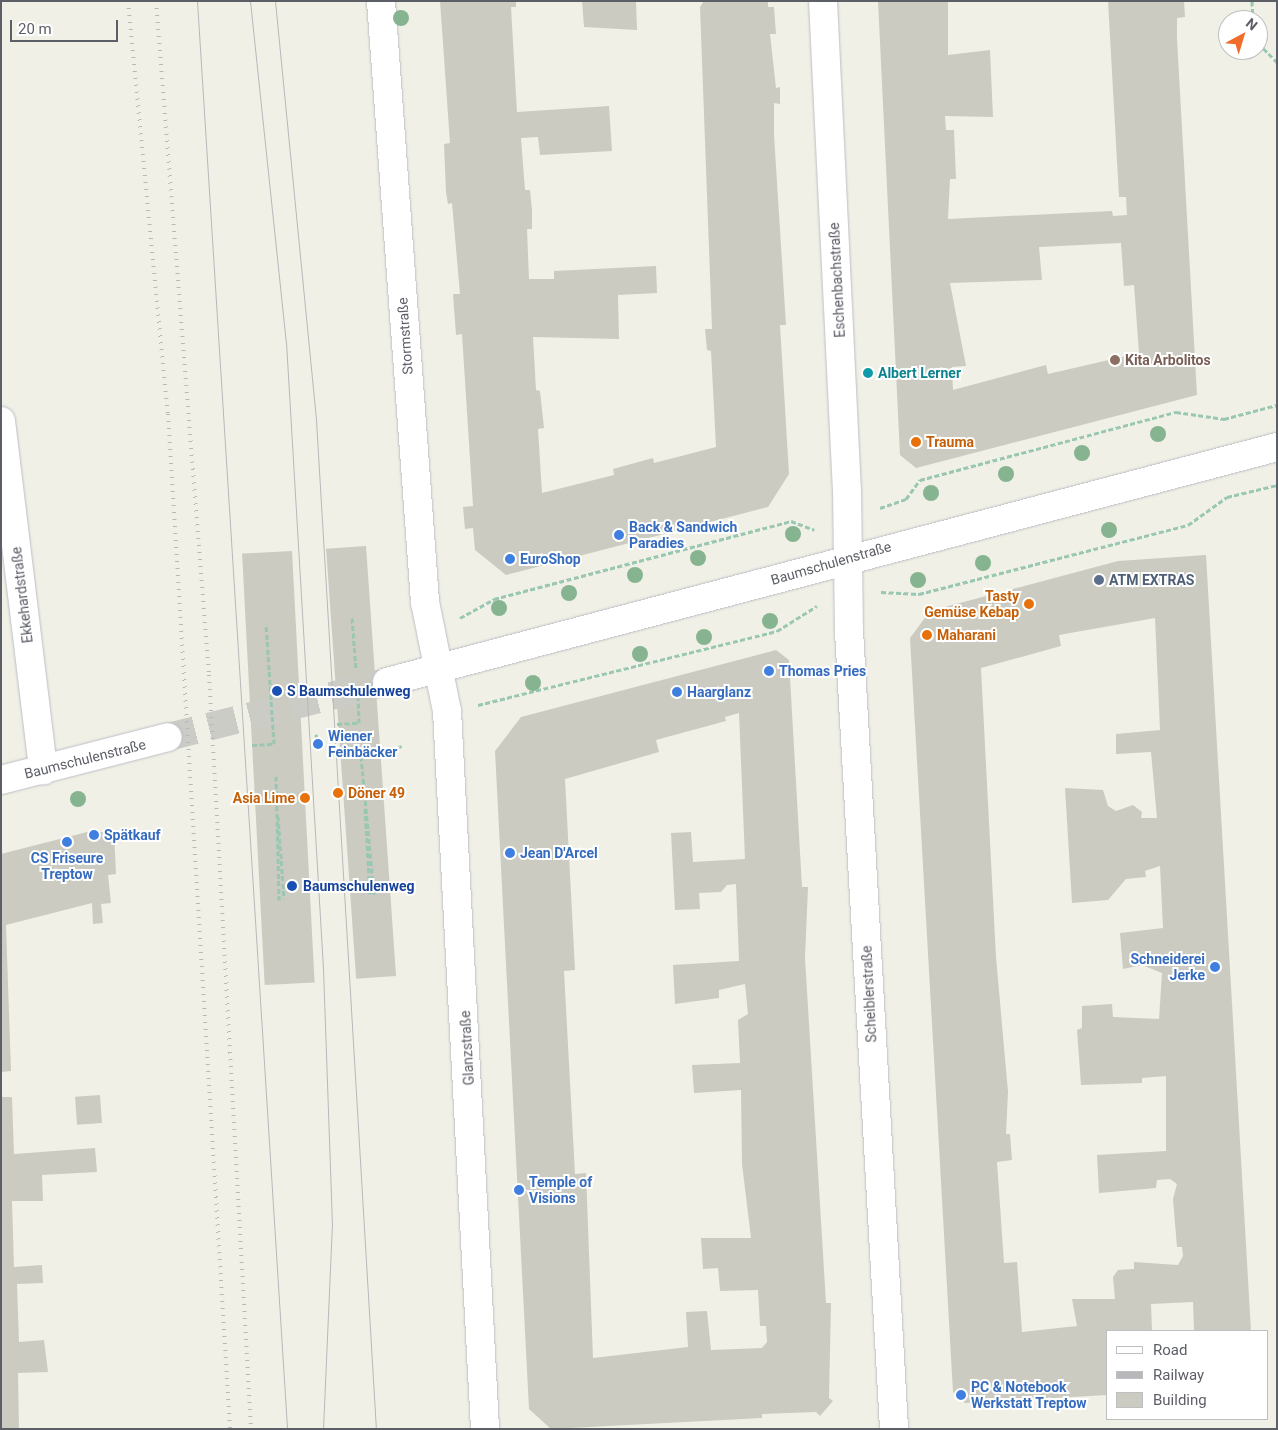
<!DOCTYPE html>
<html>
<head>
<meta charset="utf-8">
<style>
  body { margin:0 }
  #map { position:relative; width:1278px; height:1430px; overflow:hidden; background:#f0f0e6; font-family:Roboto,sans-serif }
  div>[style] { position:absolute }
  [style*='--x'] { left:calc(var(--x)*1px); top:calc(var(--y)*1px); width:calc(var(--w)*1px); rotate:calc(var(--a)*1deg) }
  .building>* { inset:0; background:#cbcbc2; transform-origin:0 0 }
  .secondary-tunnel>* { height:28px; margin-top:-14px; transform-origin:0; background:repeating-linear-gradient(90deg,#cbccc6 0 28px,transparent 0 42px) }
  .path>* { height:3px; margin-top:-1.5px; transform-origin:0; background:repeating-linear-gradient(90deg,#99c7b2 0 5px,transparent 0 7.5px) }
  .roads { filter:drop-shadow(0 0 1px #bdbec5) drop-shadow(0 0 1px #bdbec5) }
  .minor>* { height:28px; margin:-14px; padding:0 14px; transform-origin:14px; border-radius:14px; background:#fff }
  .secondary>* { height:28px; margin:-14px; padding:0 14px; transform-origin:14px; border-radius:14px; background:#fff }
  .tram>* { height:1px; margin:-0.5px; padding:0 0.5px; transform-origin:0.5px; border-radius:0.5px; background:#b8b8ba }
  .rail>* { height:4px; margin-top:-2px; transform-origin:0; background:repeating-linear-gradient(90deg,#b8b8ba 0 1px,transparent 0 7px) }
  .trees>* { width:16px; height:16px; margin:-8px; border-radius:50%; background:#86b490 }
  .dots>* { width:14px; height:14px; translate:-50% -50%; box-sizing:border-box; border:2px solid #fff; border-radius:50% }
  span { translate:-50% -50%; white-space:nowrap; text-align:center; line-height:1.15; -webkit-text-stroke:4px #fff; paint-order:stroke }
  .street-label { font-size:14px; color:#5d5f67 }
  .education-label { font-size:14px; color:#785e54; font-weight:700 }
  .left { translate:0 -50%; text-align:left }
  .culture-label { font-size:14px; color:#0d838f; font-weight:700 }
  .food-label { font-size:14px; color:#c56008; font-weight:700 }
  .right { translate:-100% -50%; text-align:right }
  .shop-label { font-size:14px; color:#366cbe; font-weight:700 }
  .service-label { font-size:14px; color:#4e5e75; font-weight:700 }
  .transit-label { font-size:14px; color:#164399; font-weight:700 }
  .frame { position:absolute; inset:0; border:2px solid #5d5f67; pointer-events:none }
  .legend { position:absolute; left:1106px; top:1330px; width:162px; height:90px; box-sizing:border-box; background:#fff; border:1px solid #bebfc2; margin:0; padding:6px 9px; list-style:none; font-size:15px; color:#5d5f67 }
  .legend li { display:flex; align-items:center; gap:10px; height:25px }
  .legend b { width:25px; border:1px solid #bebfc2 }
  .north { position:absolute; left:1218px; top:10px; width:50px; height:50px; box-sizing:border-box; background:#fff; border:1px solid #bebfc2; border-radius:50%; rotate:39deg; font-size:14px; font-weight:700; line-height:20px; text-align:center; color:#5d5f67 }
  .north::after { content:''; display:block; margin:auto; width:18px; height:22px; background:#f16c2b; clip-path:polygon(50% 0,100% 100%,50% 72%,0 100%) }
  .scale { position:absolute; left:10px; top:20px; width:108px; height:22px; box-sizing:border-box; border:2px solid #5d5f67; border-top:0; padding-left:6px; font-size:15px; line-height:18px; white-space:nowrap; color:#5d5f67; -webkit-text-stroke:4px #fff; paint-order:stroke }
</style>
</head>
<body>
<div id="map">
  <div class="building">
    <div style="clip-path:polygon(440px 1px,516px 1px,516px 7px,511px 7px,517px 112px,609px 106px,612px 151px,540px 155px,538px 137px,521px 138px,525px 190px,530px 190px,532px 210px,532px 229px,527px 229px,529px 279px,554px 279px,554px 271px,656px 266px,657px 293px,618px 295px,619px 339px,533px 337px,536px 390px,540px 391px,544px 428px,538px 429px,542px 493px,614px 475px,613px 469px,653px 458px,654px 463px,716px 447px,711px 351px,707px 350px,705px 329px,712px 329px,700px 7px,704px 1px,768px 1px,768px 7px,774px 7px,776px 34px,770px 34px,776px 88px,780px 87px,780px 104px,774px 103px,774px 135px,786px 325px,780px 325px,789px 474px,768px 507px,506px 575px,475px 550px,473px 528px,465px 529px,463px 507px,473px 506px,462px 334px,456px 335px,453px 294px,460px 294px,452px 203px,448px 204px,446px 192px,444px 144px,450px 143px)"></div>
    <div style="clip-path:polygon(582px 1px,636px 1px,637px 30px,584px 27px)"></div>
    <div style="clip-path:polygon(evenodd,878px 1px,948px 1px,948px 55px,990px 50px,993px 117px,945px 116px,946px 130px,954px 130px,956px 179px,950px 179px,948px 219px,1112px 211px,1113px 216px,1127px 215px,1126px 197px,1119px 197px,1108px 1px,1184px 1px,1185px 17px,1177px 18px,1177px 39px,1197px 395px,916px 468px,900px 455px,878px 1px,1121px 243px,1124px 286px,1134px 285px,1139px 353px,1048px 374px,1046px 365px,953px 390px,952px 367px,966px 366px,950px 283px,1042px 280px,1039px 247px,1121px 243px)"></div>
    <div style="left:366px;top:546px;width:431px;height:40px;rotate:86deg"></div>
    <div style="left:292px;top:551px;width:432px;height:50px;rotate:87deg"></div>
    <div style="clip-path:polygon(evenodd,1206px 555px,1251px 1331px,1194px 1331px,1193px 1302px,1151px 1304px,1152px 1331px,1107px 1331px,1107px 1395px,965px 1403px,953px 1392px,910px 638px,930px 611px,1118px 561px,1206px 555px,1155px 618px,1160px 730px,1116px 734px,1116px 754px,1151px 752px,1157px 818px,1141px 818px,1142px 812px,1133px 805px,1116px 811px,1108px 806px,1103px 790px,1065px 788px,1072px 903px,1108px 900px,1126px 879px,1146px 877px,1145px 871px,1160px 866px,1163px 928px,1120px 933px,1123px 969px,1142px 965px,1162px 973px,1159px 1019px,1113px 1017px,1112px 1004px,1082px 1006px,1082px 1028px,1077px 1030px,1081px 1085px,1142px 1083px,1142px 1078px,1166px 1076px,1166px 1151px,1097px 1155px,1099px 1193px,1156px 1188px,1157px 1180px,1170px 1179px,1177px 1184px,1173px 1199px,1177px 1247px,1182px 1247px,1183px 1256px,1178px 1265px,1134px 1262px,1134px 1269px,1118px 1270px,1113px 1277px,1115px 1299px,1072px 1299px,1077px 1326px,1022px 1332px,1017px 1262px,1004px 1263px,997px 1162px,1012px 1160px,1010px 1134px,1006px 1134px,1008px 1092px,996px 957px,981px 668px,1061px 646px,1059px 635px,1155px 618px)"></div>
    <div style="clip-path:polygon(evenodd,776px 650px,789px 660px,802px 887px,808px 887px,805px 958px,826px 1303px,831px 1303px,829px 1398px,833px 1401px,820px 1416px,816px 1412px,762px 1414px,762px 1418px,551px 1429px,529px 1409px,495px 751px,521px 717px,776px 650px,739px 713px,745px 859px,693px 862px,691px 832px,671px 833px,675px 910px,700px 909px,699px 893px,721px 892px,727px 885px,736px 884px,739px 961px,673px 965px,675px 1004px,719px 998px,719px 990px,745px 984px,748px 1014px,738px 1020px,740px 1063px,692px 1065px,694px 1093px,741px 1090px,742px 1164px,751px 1238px,701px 1238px,703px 1269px,718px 1268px,720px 1291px,758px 1290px,760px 1326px,766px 1326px,767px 1342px,762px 1348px,711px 1350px,707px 1311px,686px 1312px,688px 1347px,593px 1358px,586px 1173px,575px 1174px,564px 971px,575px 970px,565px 779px,659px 752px,656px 740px,726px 721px,725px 717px,739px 713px)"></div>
    <div style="clip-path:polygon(87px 832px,114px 832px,116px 874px,108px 875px,111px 903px,101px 904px,103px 923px,93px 924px,92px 903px,6px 925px,11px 1071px,1px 1072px,1px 854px)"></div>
    <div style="left:100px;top:1095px;width:28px;height:25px;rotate:86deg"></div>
    <div style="clip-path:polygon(1px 1097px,12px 1097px,14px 1154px,95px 1148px,97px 1172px,42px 1175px,43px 1201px,12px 1201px,14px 1267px,42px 1265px,43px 1283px,17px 1284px,19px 1342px,44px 1340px,48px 1372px,18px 1373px,19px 1429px,1px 1429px)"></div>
  </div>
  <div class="secondary-tunnel">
    <div style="--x:168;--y:737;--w:226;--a:-14.1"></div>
  </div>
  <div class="path">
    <div style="--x:1252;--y:1;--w:19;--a:87"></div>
    <div style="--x:1258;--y:43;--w:27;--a:45"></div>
    <div style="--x:880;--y:508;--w:28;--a:-19"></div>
    <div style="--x:906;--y:499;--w:24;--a:-54"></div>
    <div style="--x:920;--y:480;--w:265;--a:-14.9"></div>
    <div style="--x:1176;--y:412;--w:49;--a:8.3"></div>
    <div style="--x:1224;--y:419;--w:55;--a:-14.8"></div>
    <div style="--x:881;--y:592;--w:38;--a:3"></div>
    <div style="--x:919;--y:594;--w:278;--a:-14.4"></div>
    <div style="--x:1188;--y:525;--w:48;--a:-35.7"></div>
    <div style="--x:1227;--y:497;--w:51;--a:-13.5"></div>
    <div style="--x:352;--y:618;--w:52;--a:85.6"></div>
    <div style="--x:460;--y:618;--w:39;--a:-29"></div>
    <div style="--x:494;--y:599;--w:307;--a:-14.7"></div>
    <div style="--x:791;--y:521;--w:25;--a:21"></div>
    <div style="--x:478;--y:705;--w:308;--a:-13.9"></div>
    <div style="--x:777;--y:631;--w:47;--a:-32"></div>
    <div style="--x:337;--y:724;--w:22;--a:-3"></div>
    <div style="--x:359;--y:723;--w:25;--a:-92"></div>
    <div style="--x:316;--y:734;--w:10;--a:84"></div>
    <div style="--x:252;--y:745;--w:22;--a:-3"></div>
    <div style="--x:274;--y:744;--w:120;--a:-93.8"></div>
    <div style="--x:391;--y:749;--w:11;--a:-15"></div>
    <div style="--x:361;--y:756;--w:139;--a:84.6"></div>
    <div style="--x:276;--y:776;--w:124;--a:88.6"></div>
    <div style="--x:365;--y:808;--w:86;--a:86.7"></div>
    <div style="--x:278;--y:816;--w:83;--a:85.9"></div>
  </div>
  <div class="roads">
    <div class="minor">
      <div style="--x:381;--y:1;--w:603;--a:85.81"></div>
      <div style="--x:425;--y:602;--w:111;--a:78.6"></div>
      <div style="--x:447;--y:711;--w:719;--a:86.97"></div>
      <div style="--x:823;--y:1;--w:489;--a:87.2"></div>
      <div style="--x:847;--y:489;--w:142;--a:89.2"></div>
      <div style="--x:849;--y:631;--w:799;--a:86.77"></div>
      <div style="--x:1;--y:421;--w:352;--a:83.1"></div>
    </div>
    <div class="secondary">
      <div style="--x:387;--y:682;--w:921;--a:-14.79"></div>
      <div style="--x:1;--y:780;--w:172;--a:-14.4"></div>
    </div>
  </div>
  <div class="tram">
    <div style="--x:197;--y:1;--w:1431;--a:86.39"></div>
    <div style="--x:250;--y:1;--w:343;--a:84"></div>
    <div style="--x:286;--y:342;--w:627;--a:86.62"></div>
    <div style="--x:323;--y:968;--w:255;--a:88"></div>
    <div style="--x:332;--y:1223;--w:206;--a:92.5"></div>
    <div style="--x:275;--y:1;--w:421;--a:84.4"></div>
    <div style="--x:316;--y:420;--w:1011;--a:86.6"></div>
  </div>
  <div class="rail">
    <div style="--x:128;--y:1;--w:415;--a:84.5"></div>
    <div style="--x:168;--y:414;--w:1017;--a:86.5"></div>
    <div style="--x:156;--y:1;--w:676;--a:85.5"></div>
    <div style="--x:209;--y:675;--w:755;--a:86.81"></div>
  </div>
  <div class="trees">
    <div style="left:401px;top:18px"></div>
    <div style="left:1158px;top:434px"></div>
    <div style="left:1082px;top:453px"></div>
    <div style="left:1006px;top:474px"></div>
    <div style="left:931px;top:493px"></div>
    <div style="left:1109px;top:530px"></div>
    <div style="left:793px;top:534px"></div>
    <div style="left:698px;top:558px"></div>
    <div style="left:983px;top:563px"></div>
    <div style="left:635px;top:575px"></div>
    <div style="left:918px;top:580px"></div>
    <div style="left:569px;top:593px"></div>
    <div style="left:499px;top:608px"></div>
    <div style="left:770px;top:621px"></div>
    <div style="left:704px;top:637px"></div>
    <div style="left:640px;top:654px"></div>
    <div style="left:533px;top:683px"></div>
    <div style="left:78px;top:799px"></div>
  </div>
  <div class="dots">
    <div style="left:1115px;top:360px;background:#8d6e63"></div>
    <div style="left:868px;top:373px;background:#0f9aa8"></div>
    <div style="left:916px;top:442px;background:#e8710a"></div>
    <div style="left:619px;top:535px;background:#3f7fe0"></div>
    <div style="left:510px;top:559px;background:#3f7fe0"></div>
    <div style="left:1099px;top:580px;background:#5c6f8a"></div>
    <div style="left:1029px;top:604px;background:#e8710a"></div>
    <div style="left:927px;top:635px;background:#e8710a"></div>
    <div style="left:769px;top:671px;background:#3f7fe0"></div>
    <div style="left:277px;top:691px;background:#1a4fb4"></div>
    <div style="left:677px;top:692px;background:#3f7fe0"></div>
    <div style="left:318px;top:744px;background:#3f7fe0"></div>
    <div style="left:338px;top:793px;background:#e8710a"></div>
    <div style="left:305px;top:798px;background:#e8710a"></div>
    <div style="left:94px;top:835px;background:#3f7fe0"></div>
    <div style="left:67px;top:842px;background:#3f7fe0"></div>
    <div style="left:510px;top:853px;background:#3f7fe0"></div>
    <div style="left:292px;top:886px;background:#1a4fb4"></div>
    <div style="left:1215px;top:967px;background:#3f7fe0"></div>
    <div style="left:519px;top:1190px;background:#3f7fe0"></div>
    <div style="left:961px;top:1395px;background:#3f7fe0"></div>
  </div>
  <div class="street-label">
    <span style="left:837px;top:280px;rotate:-93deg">Eschenbachstraße</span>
    <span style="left:405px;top:336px;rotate:-94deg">Stormstraße</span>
    <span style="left:831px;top:563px;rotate:-16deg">Baumschulenstraße</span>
    <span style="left:22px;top:595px;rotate:-97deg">Ekkehardstraße</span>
    <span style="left:85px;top:759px;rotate:-14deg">Baumschulenstraße</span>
    <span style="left:869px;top:994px;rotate:-93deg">Scheiblerstraße</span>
    <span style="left:467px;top:1048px;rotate:-93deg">Glanzstraße</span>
  </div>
  <div class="education-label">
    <span class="left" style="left:1125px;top:360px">Kita Arbolitos</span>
  </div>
  <div class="culture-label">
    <span class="left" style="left:878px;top:373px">Albert Lerner</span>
  </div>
  <div class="food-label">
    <span class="left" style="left:926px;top:442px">Trauma</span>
    <span class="right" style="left:1019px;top:604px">Tasty<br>Gemüse Kebap</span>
    <span class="left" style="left:937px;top:635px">Maharani</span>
    <span class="left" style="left:348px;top:793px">Döner 49</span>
    <span class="right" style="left:295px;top:798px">Asia Lime</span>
  </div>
  <div class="shop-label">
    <span class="left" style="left:629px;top:535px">Back &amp; Sandwich<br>Paradies</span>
    <span class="left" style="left:520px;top:559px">EuroShop</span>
    <span class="left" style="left:779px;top:671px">Thomas Pries</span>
    <span class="left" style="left:687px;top:692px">Haarglanz</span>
    <span class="left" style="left:328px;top:744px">Wiener<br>Feinbäcker</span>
    <span class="left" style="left:104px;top:835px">Spätkauf</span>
    <span class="left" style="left:520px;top:853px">Jean D'Arcel</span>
    <span style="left:67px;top:866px">CS Friseure<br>Treptow</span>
    <span class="right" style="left:1205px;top:967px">Schneiderei<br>Jerke</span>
    <span class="left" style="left:529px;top:1190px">Temple of<br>Visions</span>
    <span class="left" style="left:971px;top:1395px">PC &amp; Notebook<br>Werkstatt Treptow</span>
  </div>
  <div class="service-label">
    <span class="left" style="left:1109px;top:580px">ATM EXTRAS</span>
  </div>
  <div class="transit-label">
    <span class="left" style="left:287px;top:691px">S Baumschulenweg</span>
    <span class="left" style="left:303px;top:886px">Baumschulenweg</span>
  </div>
  <div class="frame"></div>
  <ul class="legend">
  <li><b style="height:6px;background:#fff"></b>Road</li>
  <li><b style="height:6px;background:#b8b8ba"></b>Railway</li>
  <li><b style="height:14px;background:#cbcbc2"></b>Building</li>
  </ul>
  <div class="north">N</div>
  <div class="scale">20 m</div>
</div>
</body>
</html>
